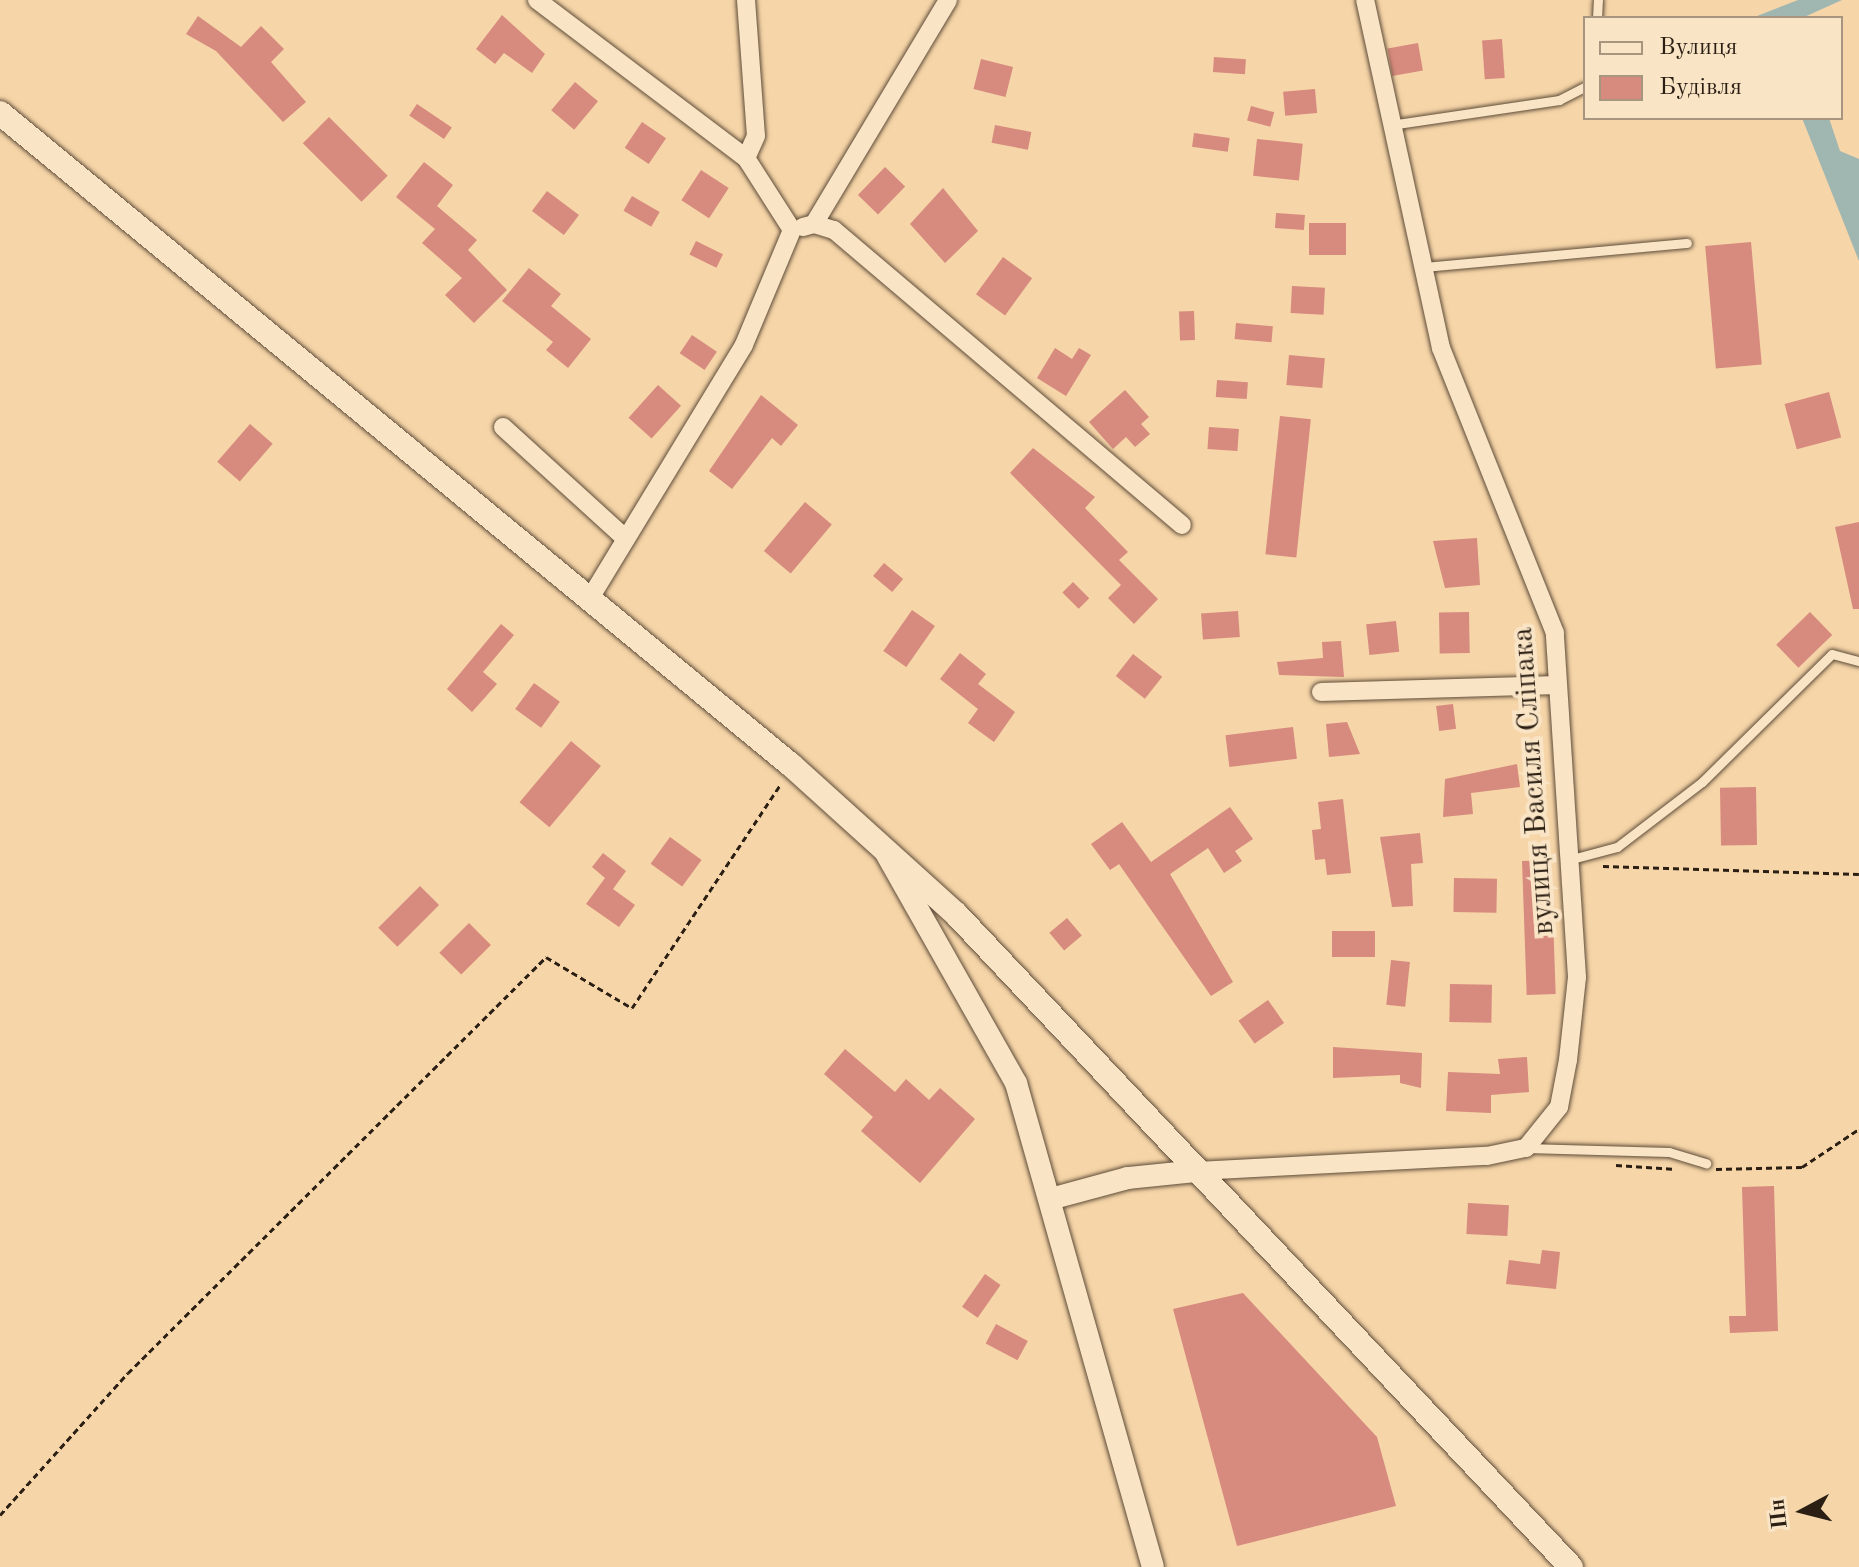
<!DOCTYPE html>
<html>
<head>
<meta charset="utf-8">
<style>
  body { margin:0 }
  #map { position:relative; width:1859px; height:1567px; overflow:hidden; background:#f6d5a8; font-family:"Old Standard TT",serif }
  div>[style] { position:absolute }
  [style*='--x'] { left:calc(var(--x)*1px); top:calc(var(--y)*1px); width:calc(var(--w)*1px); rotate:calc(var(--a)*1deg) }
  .water>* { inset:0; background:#a0b6b1 }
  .building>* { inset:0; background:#d78a7e; transform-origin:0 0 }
  .path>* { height:3px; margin-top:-1.5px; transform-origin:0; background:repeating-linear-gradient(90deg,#2b1f14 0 6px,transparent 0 10px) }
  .roads { filter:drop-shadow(0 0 2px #5e4c39) drop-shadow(0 0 2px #5e4c39) }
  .service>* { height:9px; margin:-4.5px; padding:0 4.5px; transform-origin:4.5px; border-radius:4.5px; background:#f9e4c6 }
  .minor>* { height:18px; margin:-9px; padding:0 9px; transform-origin:9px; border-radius:9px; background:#f9e4c6 }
  .tertiary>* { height:22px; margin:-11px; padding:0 11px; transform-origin:11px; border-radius:11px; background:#f9e4c6 }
  .secondary>* { height:24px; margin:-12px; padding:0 12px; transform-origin:12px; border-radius:12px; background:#f9e4c6 }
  span { translate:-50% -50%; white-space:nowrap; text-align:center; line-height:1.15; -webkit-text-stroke:8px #f9e4c6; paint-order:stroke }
  .street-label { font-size:30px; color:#2b1f14 }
  .legend { position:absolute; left:1583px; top:16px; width:260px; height:104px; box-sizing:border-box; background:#f9e4c6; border:2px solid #a7957f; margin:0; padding:10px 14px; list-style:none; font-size:24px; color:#2b1f14 }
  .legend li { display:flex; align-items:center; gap:16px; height:40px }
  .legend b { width:40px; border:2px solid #a7957f }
  .north { position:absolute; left:1763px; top:1471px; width:80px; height:80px; -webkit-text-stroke:6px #f9e4c6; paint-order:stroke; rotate:263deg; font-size:22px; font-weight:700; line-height:32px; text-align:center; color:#2b1f14 }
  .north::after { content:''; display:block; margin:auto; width:28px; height:36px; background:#2b1f14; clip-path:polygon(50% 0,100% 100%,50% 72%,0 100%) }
</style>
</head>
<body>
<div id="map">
  <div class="water">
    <div style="clip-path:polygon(1798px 0,1842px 0,1802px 18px,1752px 18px)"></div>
    <div style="clip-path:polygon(1802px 118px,1829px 118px,1840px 151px,1859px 159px,1859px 261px)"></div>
  </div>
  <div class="building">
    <div style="clip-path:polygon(502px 15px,545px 54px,532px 73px,504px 53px,495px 64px,476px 49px)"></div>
    <div style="clip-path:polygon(198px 16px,241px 47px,261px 26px,284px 49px,271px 62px,306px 102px,283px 122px,216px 51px,186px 34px)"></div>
    <div style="left:1502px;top:39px;width:39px;height:20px;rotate:86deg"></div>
    <div style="left:1418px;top:43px;width:28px;height:31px;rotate:80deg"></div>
    <div style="left:1214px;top:57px;width:32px;height:15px;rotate:4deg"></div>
    <div style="left:981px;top:59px;width:33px;height:31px;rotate:14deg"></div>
    <div style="left:575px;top:82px;width:30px;height:37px;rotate:40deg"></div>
    <div style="left:1315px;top:89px;width:24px;height:32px;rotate:85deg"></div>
    <div style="left:417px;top:104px;width:42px;height:14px;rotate:34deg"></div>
    <div style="left:1251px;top:106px;width:24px;height:15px;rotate:15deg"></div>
    <div style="left:329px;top:117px;width:83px;height:37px;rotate:45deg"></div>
    <div style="left:642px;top:122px;width:29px;height:31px;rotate:34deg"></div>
    <div style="left:995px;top:125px;width:37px;height:18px;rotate:11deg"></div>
    <div style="left:1194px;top:133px;width:36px;height:14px;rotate:8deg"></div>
    <div style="left:1257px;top:139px;width:46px;height:37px;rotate:6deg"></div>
    <div style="clip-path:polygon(424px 162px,453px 185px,437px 206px,477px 240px,468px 250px,507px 290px,474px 323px,445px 295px,462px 278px,422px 243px,435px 229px,396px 197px)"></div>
    <div style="left:885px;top:167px;width:28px;height:39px;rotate:44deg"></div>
    <div style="left:701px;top:170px;width:33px;height:36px;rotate:33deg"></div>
    <div style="clip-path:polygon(943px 188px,978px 231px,945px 263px,910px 224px)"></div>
    <div style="left:547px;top:191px;width:40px;height:25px;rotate:37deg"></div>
    <div style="left:632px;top:196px;width:32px;height:17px;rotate:30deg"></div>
    <div style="left:1276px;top:213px;width:29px;height:15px;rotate:4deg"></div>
    <div style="left:1346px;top:223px;width:32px;height:37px;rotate:90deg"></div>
    <div style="left:696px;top:241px;width:30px;height:15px;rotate:26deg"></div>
    <div style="left:1751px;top:242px;width:123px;height:46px;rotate:85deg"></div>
    <div style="left:1003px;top:257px;width:36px;height:46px;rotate:36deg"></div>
    <div style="clip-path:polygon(529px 268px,561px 294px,551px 306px,591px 339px,568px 368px,546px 350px,553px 342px,502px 301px)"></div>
    <div style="left:1292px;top:286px;width:33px;height:27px;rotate:3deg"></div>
    <div style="left:1194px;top:311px;width:29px;height:15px;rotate:88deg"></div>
    <div style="left:1236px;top:323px;width:37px;height:16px;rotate:5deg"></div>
    <div style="left:692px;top:335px;width:30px;height:22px;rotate:34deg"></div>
    <div style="clip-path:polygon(1055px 348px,1072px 359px,1079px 348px,1091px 355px,1066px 396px,1037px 378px)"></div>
    <div style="left:1289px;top:355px;width:36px;height:30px;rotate:5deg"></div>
    <div style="left:1217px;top:380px;width:31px;height:17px;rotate:4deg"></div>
    <div style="left:658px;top:385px;width:31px;height:44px;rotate:42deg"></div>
    <div style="clip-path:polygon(1125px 390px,1149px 417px,1141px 424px,1150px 434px,1135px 447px,1126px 437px,1113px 449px,1089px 422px)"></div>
    <div style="left:1829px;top:392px;width:47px;height:46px;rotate:75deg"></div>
    <div style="clip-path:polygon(761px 395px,798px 425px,781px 446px,772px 438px,732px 489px,709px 471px)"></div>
    <div style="left:1280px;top:416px;width:31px;height:139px;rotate:6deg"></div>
    <div style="left:250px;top:424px;width:30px;height:50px;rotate:41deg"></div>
    <div style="left:1209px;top:427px;width:30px;height:22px;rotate:4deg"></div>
    <div style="clip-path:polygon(1033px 448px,1095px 497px,1085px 508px,1128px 552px,1119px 560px,1158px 599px,1134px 624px,1108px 598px,1121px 585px,1010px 473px)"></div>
    <div style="left:805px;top:502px;width:35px;height:64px;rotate:40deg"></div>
    <div style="clip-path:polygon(1859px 522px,1859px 609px,1853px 609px,1835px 527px)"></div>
    <div style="clip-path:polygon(1477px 538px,1480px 585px,1445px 588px,1433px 541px)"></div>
    <div style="left:884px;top:563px;width:25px;height:17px;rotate:40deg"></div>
    <div style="left:1073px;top:582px;width:23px;height:15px;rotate:45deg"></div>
    <div style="left:912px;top:610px;width:28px;height:50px;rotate:35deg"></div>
    <div style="left:1238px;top:611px;width:26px;height:37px;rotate:86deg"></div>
    <div style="left:1469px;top:612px;width:41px;height:30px;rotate:89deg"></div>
    <div style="left:1810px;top:612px;width:32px;height:47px;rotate:46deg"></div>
    <div style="left:1396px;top:621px;width:31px;height:30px;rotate:84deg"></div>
    <div style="clip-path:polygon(501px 624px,514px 635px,483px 672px,497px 684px,472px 712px,447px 689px)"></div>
    <div style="clip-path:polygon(1341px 641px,1344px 677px,1279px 675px,1277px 662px,1323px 658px,1322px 642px)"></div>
    <div style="clip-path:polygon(960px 653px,986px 674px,978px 684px,1015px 712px,994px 742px,968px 723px,978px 709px,940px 679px)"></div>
    <div style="left:1133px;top:654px;width:37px;height:28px;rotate:38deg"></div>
    <div style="left:534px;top:683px;width:32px;height:32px;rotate:36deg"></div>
    <div style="left:1453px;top:704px;width:25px;height:17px;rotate:83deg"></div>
    <div style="clip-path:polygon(1347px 722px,1360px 754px,1329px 757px,1326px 724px)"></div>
    <div style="left:1293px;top:727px;width:32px;height:68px;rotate:83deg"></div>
    <div style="left:571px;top:741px;width:39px;height:80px;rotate:40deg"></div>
    <div style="clip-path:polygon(1517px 764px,1520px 787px,1471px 793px,1473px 814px,1443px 817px,1445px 779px)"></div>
    <div style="left:1756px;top:787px;width:58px;height:36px;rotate:89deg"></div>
    <div style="clip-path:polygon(1343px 799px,1351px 873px,1327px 875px,1325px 859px,1315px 860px,1312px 830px,1321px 829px,1318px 802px)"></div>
    <div style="clip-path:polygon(1230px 807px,1253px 839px,1235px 851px,1242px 861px,1224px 873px,1208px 848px,1170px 874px,1233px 982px,1211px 996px,1119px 864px,1110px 870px,1091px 844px,1122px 822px,1151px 862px)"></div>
    <div style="clip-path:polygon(1420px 833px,1423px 863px,1411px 864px,1413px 906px,1392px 907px,1380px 837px)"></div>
    <div style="left:670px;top:837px;width:39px;height:33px;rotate:36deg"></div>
    <div style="clip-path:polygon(603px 853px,626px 871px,613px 889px,635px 905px,619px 927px,586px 904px,605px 878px,592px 867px)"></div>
    <div style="left:1551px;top:860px;width:134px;height:29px;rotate:88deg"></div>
    <div style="left:1454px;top:878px;width:43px;height:34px;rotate:1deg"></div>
    <div style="left:420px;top:886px;width:27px;height:59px;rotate:45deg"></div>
    <div style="left:1067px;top:918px;width:23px;height:23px;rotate:50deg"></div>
    <div style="left:469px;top:923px;width:31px;height:42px;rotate:45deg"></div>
    <div style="left:1332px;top:931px;width:43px;height:26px"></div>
    <div style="left:1391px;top:960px;width:19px;height:45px;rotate:6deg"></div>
    <div style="left:1450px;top:984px;width:42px;height:38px;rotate:1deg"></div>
    <div style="left:1268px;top:1000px;width:28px;height:36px;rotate:55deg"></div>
    <div style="clip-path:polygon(1333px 1047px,1422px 1053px,1421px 1088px,1400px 1083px,1400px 1075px,1333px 1078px)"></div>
    <div style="clip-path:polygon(845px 1049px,895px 1092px,906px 1079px,929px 1100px,940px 1088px,975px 1119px,920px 1183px,861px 1131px,873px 1117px,824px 1074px)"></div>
    <div style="clip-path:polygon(1527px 1057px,1529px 1092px,1491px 1095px,1491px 1113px,1446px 1111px,1448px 1072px,1500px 1074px,1498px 1059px)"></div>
    <div style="clip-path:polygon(1774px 1186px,1778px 1331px,1730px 1333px,1729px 1316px,1746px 1316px,1742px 1187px)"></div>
    <div style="left:1468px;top:1203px;width:41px;height:31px;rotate:3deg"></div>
    <div style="clip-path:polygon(1542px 1250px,1560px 1252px,1556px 1289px,1506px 1284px,1509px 1260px,1540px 1264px)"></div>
    <div style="left:985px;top:1274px;width:19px;height:40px;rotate:35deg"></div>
    <div style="clip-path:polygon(1243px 1293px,1377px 1437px,1396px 1506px,1237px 1546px,1173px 1309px)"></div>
    <div style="left:996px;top:1324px;width:36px;height:22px;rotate:28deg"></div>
  </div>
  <div class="path">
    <div style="--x:1603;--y:866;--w:256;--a:1.8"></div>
    <div style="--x:1616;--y:1165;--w:60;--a:3.8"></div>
    <div style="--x:1716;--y:1169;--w:86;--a:-1.3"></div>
    <div style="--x:1802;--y:1167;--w:69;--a:-33.7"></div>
    <div style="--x:0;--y:1515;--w:191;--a:-48"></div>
    <div style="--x:128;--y:1373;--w:590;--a:-44.86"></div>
    <div style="--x:546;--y:957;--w:100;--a:30.7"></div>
    <div style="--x:632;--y:1008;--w:268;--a:-56.4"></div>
  </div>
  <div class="roads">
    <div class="service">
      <div style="--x:1597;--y:18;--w:18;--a:-87"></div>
      <div style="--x:1397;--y:124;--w:164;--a:-8.4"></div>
      <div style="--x:1559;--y:100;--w:29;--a:-27"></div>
      <div style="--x:1423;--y:267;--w:265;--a:-5.2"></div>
      <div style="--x:1568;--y:860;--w:51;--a:-14.9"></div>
      <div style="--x:1617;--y:847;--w:107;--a:-37.4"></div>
      <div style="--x:1702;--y:782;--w:182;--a:-44.6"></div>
      <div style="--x:1832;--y:654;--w:28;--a:15"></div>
      <div style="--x:1526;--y:1148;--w:143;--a:1.6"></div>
      <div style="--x:1669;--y:1152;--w:39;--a:17"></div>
    </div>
    <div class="minor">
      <div style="--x:537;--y:0;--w:262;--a:37.1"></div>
      <div style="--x:746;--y:158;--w:85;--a:57.4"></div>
      <div style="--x:792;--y:230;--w:125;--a:112.7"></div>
      <div style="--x:744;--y:345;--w:296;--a:121.3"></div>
      <div style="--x:746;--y:0;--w:136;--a:85.8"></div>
      <div style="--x:756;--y:136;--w:24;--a:114"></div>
      <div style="--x:814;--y:224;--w:21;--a:17"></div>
      <div style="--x:834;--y:230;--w:456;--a:40.3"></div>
      <div style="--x:803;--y:227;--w:11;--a:-15"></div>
      <div style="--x:814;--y:224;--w:261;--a:-59.1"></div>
      <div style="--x:503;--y:427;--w:166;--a:42.3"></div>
      <div style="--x:1321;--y:692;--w:237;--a:-1.7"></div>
      <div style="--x:1197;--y:1171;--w:290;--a:-3"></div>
      <div style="--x:1487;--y:1156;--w:40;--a:-12"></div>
      <div style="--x:1526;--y:1148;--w:53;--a:-51.2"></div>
      <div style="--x:1559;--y:1107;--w:48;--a:-79.2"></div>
      <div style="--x:1568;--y:1060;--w:83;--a:-83.8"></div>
      <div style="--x:1577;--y:977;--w:345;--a:-93.7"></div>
      <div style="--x:1555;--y:633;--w:307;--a:-111.8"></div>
      <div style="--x:1441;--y:348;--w:356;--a:-102.3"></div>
    </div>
    <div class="tertiary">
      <div style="--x:887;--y:855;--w:262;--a:60.5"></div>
      <div style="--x:1016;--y:1083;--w:503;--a:74.2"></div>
      <div style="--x:1054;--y:1198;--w:77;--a:-15.1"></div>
      <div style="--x:1128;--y:1178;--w:69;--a:-5.8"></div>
    </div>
    <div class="secondary">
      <div style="--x:0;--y:113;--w:1025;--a:39.5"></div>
      <div style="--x:791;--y:765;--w:222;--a:42.1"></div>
      <div style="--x:956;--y:914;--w:897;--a:46.72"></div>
    </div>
  </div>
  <div class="street-label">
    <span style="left:1534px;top:781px;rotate:-94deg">вулиця Василя Сліпака</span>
  </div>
  <ul class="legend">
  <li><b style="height:10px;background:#f9e4c6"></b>Вулиця</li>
  <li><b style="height:22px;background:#d78a7e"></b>Будівля</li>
  </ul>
  <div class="north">Пн</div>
</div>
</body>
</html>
